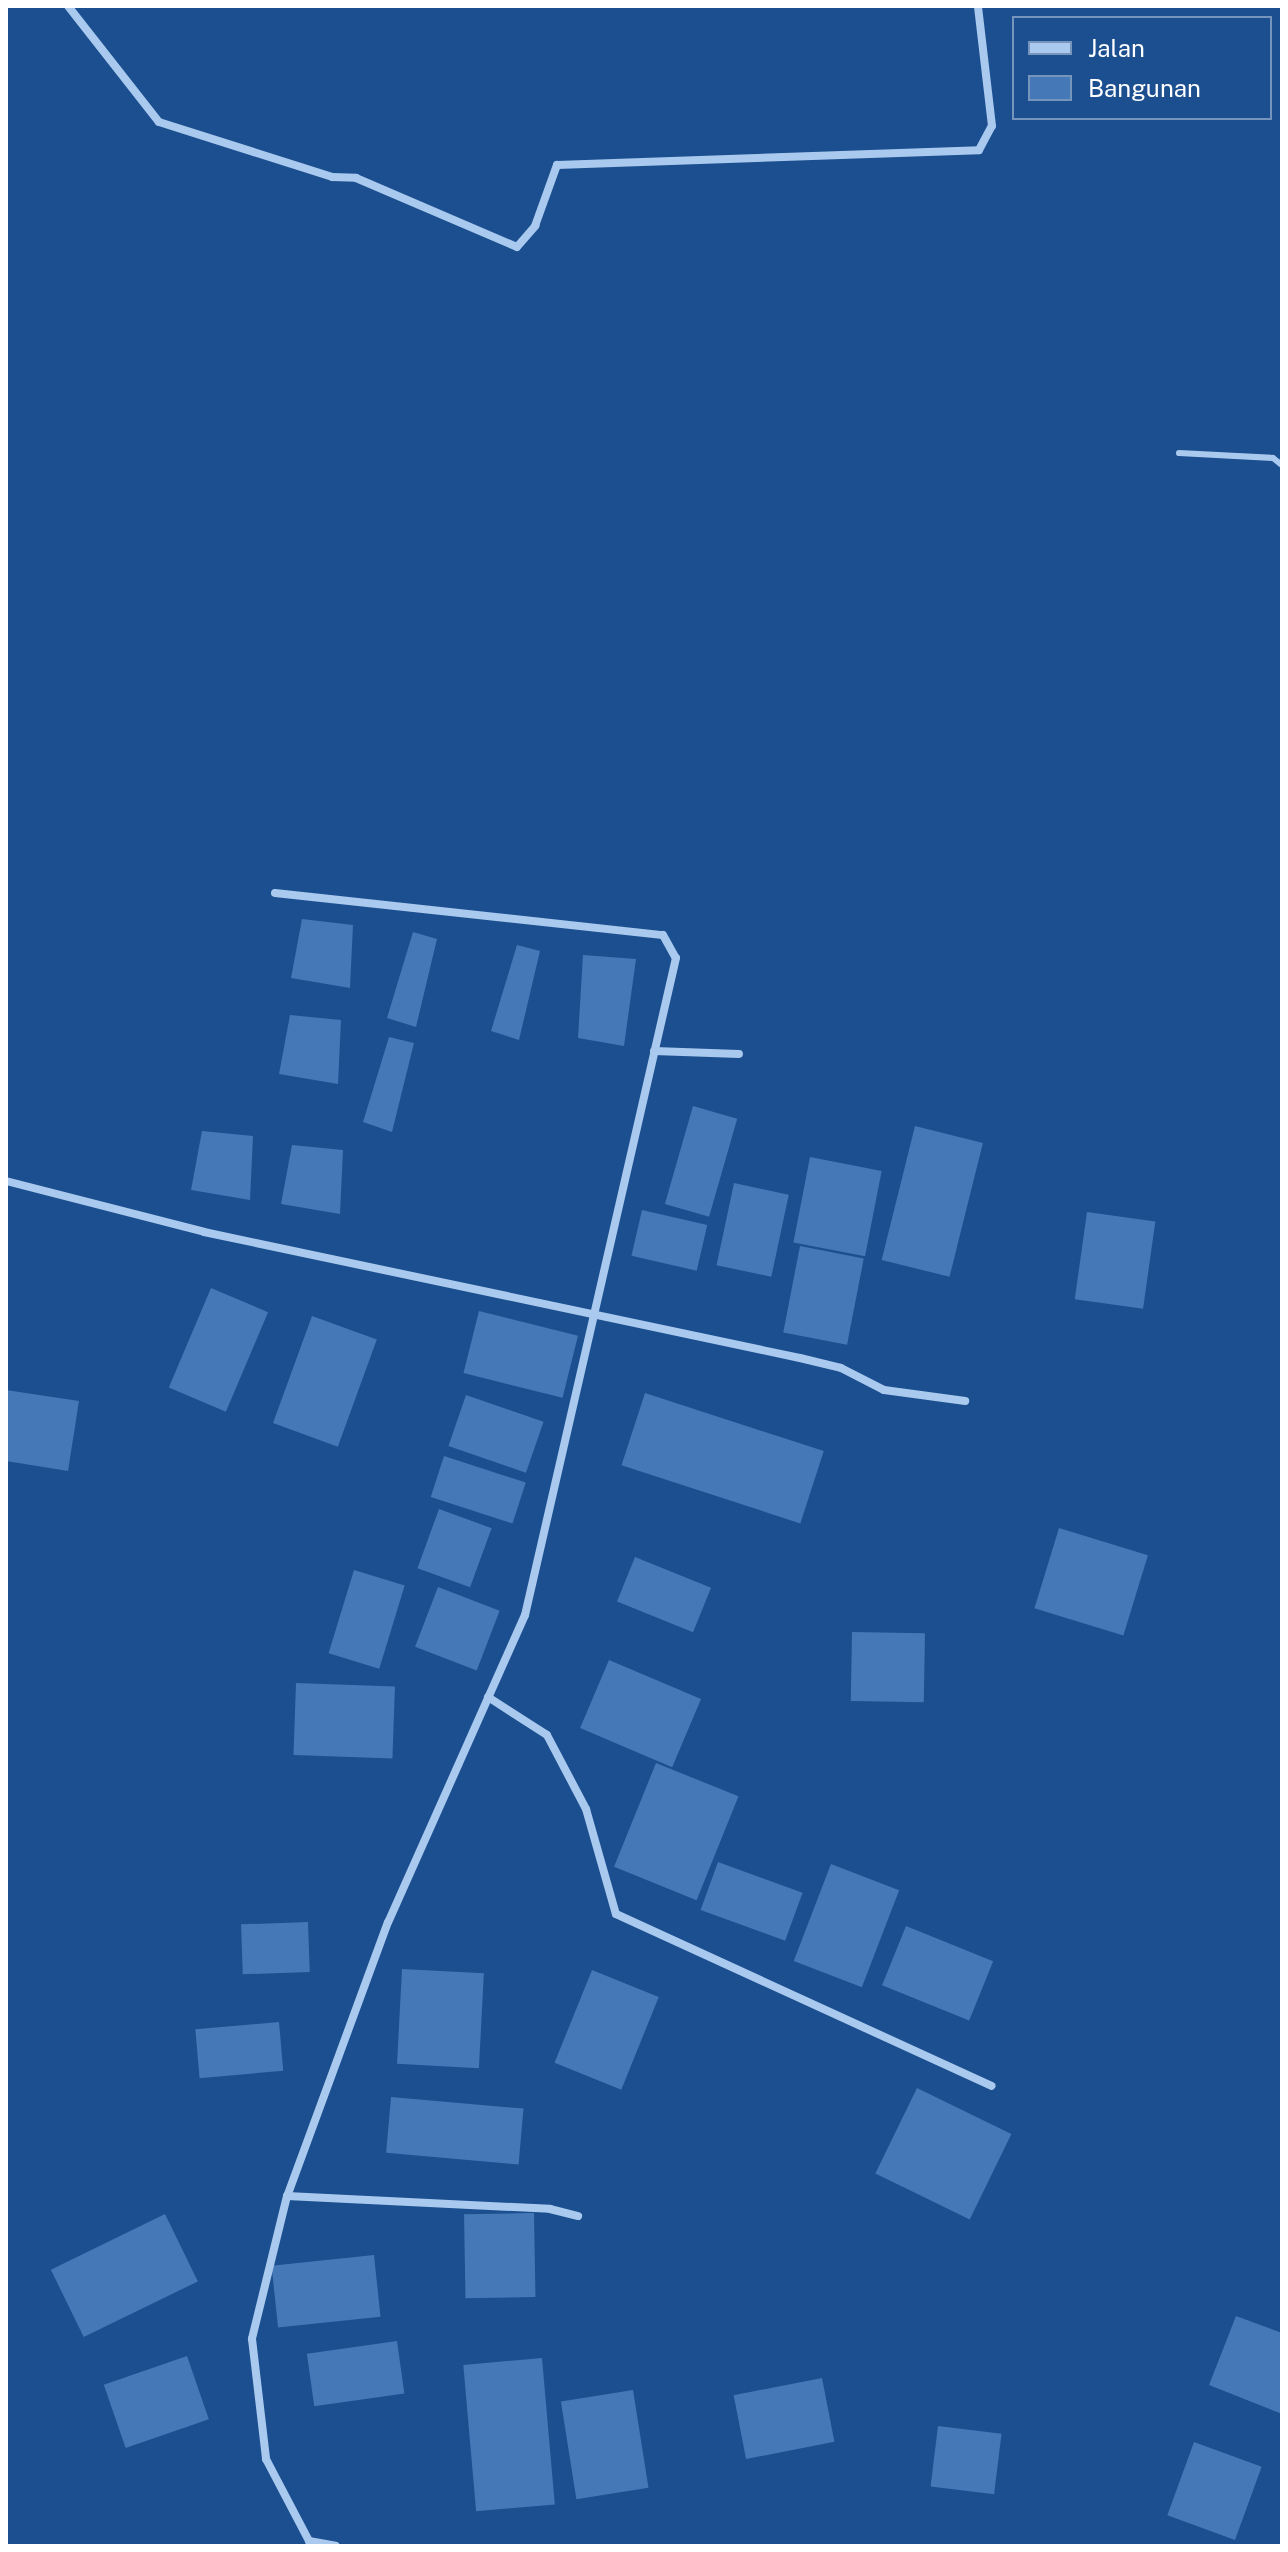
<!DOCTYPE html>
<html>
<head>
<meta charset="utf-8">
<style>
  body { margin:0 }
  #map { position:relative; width:1288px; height:2552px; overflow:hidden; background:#1b4f8f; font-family:"Public Sans",sans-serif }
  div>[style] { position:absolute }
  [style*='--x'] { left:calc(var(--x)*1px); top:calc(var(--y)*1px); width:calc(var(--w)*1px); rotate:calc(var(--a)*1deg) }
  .building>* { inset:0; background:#4478b7; transform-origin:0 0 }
  .service>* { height:6px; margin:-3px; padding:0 3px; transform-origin:3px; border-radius:3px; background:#a9c9ee }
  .minor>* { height:8px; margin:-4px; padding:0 4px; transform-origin:4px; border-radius:4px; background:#a9c9ee }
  span { translate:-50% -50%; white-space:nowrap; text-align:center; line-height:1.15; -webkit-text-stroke:6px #1b4f8f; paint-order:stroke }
  .frame { position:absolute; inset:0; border:8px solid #fff; pointer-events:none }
  .legend { position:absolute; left:1012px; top:16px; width:260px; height:104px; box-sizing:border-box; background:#1b4f8f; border:2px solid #7695bc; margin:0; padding:10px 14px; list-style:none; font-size:24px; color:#fff }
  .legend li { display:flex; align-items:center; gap:16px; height:40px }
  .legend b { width:40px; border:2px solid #7695bc }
</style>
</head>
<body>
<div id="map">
  <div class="building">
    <div style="clip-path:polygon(302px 919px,353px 925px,350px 988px,291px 978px)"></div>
    <div style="clip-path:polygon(413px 932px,437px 939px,416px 1027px,387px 1018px)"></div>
    <div style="clip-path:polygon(517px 945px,540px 951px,519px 1040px,491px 1031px)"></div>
    <div style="clip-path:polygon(583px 955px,636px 959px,624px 1046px,578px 1038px)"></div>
    <div style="clip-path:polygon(290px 1015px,341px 1020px,338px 1084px,279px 1074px)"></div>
    <div style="clip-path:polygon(389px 1037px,414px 1043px,392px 1132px,363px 1122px)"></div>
    <div style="left:693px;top:1106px;width:46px;height:102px;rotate:16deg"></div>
    <div style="left:915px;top:1126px;width:70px;height:138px;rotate:14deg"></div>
    <div style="clip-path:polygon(202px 1131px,253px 1136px,250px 1200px,191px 1190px)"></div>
    <div style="clip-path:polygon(292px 1145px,343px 1150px,340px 1214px,281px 1204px)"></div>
    <div style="left:810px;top:1157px;width:73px;height:87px;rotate:11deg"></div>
    <div style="left:734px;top:1183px;width:56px;height:84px;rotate:12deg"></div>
    <div style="left:642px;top:1210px;width:67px;height:47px;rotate:13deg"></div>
    <div style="left:1087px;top:1212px;width:69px;height:88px;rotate:8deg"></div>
    <div style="left:800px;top:1246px;width:65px;height:88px;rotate:11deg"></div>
    <div style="left:211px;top:1288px;width:62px;height:108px;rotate:23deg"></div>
    <div style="left:479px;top:1311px;width:102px;height:64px;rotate:14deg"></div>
    <div style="left:312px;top:1316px;width:69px;height:114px;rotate:20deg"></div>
    <div style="clip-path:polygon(6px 1390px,79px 1401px,68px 1471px,6px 1461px)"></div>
    <div style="left:645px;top:1393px;width:188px;height:76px;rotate:18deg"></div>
    <div style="left:466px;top:1395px;width:82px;height:54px;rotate:19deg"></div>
    <div style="left:444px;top:1456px;width:86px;height:43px;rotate:18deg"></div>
    <div style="left:439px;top:1509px;width:56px;height:63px;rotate:20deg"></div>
    <div style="left:1059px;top:1528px;width:93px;height:84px;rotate:17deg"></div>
    <div style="left:635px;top:1557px;width:82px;height:48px;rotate:22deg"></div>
    <div style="left:354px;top:1570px;width:53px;height:87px;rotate:17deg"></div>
    <div style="left:438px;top:1587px;width:66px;height:64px;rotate:21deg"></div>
    <div style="left:852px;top:1632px;width:73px;height:69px;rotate:1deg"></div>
    <div style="left:609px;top:1660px;width:100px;height:74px;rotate:23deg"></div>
    <div style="left:296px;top:1683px;width:99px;height:72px;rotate:2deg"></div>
    <div style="left:656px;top:1763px;width:89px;height:112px;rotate:22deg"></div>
    <div style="left:718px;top:1862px;width:90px;height:51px;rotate:20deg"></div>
    <div style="left:831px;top:1864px;width:73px;height:104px;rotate:21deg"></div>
    <div style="left:308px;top:1922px;width:50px;height:67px;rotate:88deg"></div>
    <div style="left:906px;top:1926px;width:94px;height:64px;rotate:22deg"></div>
    <div style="left:402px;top:1969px;width:82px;height:95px;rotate:3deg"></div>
    <div style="left:592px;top:1970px;width:72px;height:100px;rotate:22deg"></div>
    <div style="left:279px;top:2022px;width:49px;height:84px;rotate:85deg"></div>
    <div style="left:917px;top:2088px;width:105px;height:95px;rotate:26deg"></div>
    <div style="left:391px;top:2097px;width:133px;height:56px;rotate:5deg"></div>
    <div style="left:534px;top:2213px;width:84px;height:70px;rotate:89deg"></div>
    <div style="left:165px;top:2214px;width:75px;height:127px;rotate:64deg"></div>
    <div style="left:374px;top:2255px;width:62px;height:103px;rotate:84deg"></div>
    <div style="clip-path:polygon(1236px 2316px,1282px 2333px,1282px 2414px,1209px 2385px)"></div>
    <div style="left:397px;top:2341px;width:53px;height:91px;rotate:82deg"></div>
    <div style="left:187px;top:2356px;width:67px;height:88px;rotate:71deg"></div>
    <div style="left:542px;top:2358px;width:147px;height:79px;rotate:85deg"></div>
    <div style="left:822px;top:2378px;width:65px;height:90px;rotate:79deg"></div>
    <div style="left:633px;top:2390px;width:99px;height:73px;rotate:81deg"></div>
    <div style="left:938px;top:2426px;width:64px;height:61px;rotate:7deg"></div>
    <div style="left:1194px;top:2442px;width:72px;height:78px;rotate:20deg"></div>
  </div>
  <div class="service">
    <div style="--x:1179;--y:453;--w:94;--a:3"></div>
    <div style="--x:1273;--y:458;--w:11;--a:38"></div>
  </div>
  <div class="minor">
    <div style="--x:68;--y:6;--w:147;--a:51.9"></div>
    <div style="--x:159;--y:122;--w:182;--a:17.6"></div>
    <div style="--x:332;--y:177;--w:24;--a:2"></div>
    <div style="--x:356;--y:178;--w:175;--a:23.2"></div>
    <div style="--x:517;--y:247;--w:28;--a:-49"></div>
    <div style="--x:535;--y:226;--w:65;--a:-70.2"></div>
    <div style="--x:557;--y:165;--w:422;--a:-2"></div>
    <div style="--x:979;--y:150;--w:27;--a:-62"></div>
    <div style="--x:992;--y:126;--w:121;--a:-96.7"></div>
    <div style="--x:275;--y:893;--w:390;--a:6.2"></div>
    <div style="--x:663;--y:935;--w:26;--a:61"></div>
    <div style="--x:676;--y:958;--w:674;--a:102.94"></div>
    <div style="--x:525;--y:1615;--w:336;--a:114"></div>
    <div style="--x:388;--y:1922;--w:292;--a:110.2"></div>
    <div style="--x:287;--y:2196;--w:147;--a:103.8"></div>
    <div style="--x:252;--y:2339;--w:121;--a:83.3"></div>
    <div style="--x:266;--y:2459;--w:93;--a:62.3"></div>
    <div style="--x:309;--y:2541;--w:27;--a:10"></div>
    <div style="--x:654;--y:1051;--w:85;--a:2"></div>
    <div style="--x:6;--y:1181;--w:204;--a:14.4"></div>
    <div style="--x:204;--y:1232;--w:609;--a:11.94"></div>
    <div style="--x:800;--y:1358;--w:42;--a:13.7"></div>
    <div style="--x:841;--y:1368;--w:48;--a:27.1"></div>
    <div style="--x:884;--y:1390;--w:82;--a:7.7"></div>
    <div style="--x:488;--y:1697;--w:70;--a:32.8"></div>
    <div style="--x:547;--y:1735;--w:84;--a:62.2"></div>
    <div style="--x:586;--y:1809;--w:109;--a:74.1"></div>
    <div style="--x:616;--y:1914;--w:413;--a:24.6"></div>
    <div style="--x:287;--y:2196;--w:263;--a:2.8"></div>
    <div style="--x:550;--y:2209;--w:29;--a:14"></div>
  </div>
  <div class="frame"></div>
  <ul class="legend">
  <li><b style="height:10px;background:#a9c9ee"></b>Jalan</li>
  <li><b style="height:22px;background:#4478b7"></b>Bangunan</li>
  </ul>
</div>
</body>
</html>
